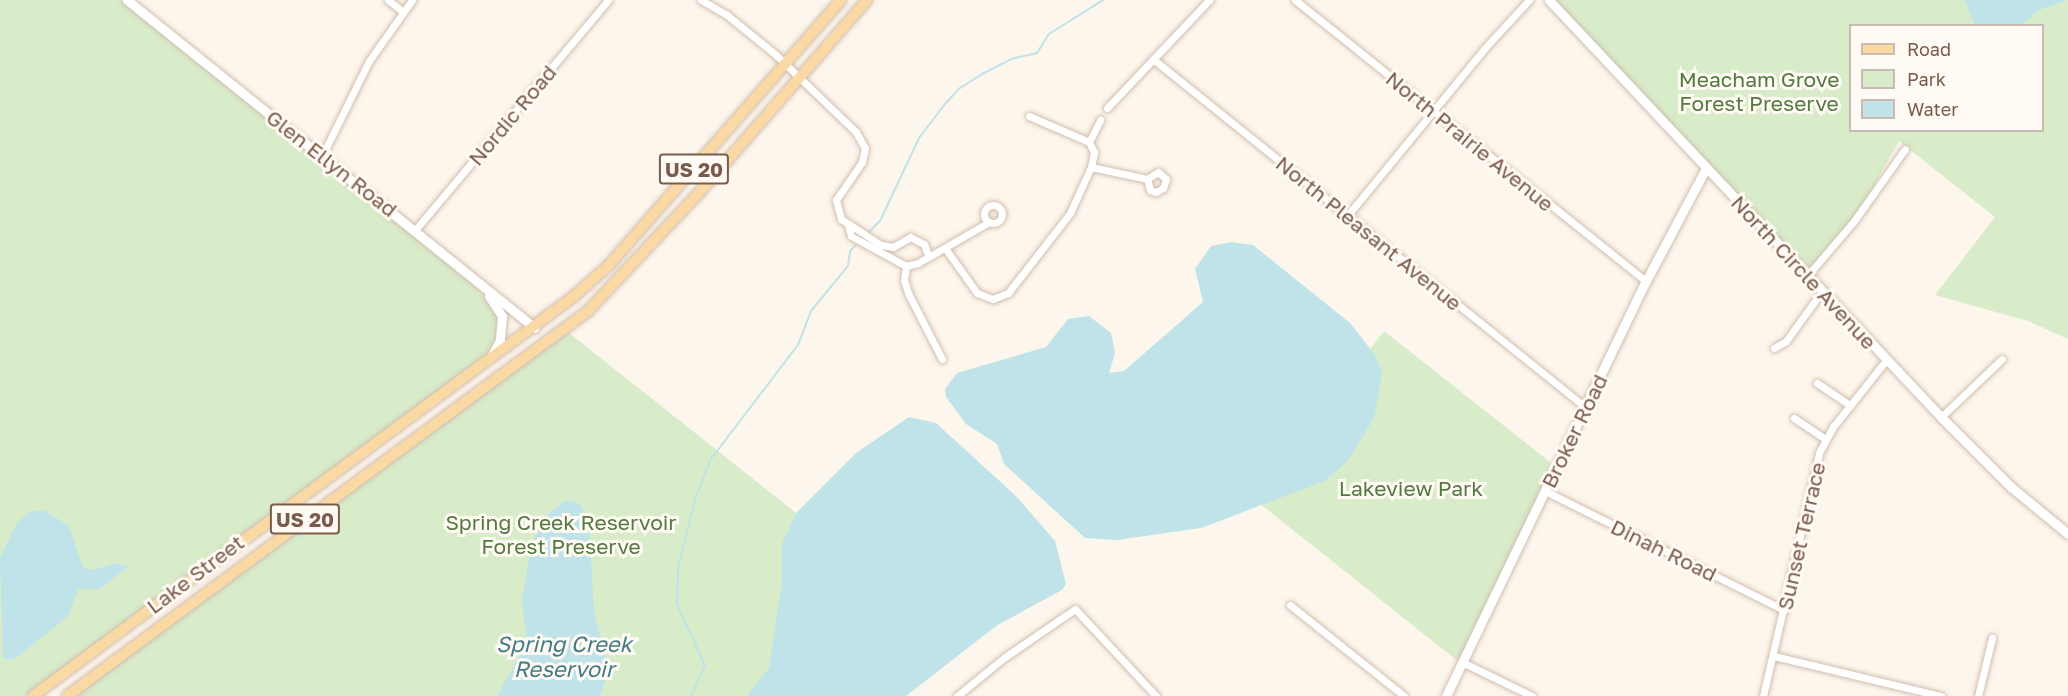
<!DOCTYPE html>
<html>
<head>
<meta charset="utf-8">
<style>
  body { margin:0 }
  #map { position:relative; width:2068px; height:696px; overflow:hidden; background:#fdf6ec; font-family:"Golos Text",sans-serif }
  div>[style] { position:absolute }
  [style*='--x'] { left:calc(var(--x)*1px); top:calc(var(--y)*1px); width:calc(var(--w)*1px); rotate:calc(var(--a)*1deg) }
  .green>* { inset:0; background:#d8ecc9 }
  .water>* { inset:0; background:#bfe3e8 }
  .stream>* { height:2px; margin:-1px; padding:0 1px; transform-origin:1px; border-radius:1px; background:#bfe3e8 }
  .roads { filter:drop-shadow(0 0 2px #d1beb0) drop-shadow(0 0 2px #d1beb0) }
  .minor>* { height:7px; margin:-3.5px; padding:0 3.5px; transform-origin:3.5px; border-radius:3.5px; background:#fff }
  .minor>.ring { margin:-3.5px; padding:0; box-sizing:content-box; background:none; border:7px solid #fff; border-radius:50% }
  .tertiary>* { height:9px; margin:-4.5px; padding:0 4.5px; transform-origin:4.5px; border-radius:4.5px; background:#fff }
  .primary>* { height:10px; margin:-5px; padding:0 5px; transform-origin:5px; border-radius:5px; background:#fbd9a5 }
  span { translate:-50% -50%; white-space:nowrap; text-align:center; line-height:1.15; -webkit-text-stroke:6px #fffaf3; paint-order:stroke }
  .shield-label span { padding:2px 4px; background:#fffaf3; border:2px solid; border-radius:4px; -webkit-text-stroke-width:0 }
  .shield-label { font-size:20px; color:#7a5c4d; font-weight:700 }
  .park-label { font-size:21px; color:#537a41 }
  .street-label { font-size:21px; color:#7a5c4d }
  .water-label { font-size:22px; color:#437c86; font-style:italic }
  .legend { position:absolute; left:1849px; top:24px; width:195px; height:108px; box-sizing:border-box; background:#fffaf3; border:2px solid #cabbb1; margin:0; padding:8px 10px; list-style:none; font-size:18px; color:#7a5c4d }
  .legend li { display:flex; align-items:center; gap:12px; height:30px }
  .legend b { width:30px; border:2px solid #cabbb1 }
</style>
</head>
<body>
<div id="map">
  <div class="green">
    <div style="clip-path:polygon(0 0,121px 0,413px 232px,478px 289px,496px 314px,498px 325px,496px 340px,485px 359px,32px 696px,0 696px)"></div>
    <div style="clip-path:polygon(evenodd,1549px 0,2068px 0,2068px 339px,2028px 321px,1935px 295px,1995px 217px,1899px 141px,1854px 221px,1808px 275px,1549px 0,1850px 26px,2042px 26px,2042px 130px,1850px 130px,1850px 26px)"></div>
    <div style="clip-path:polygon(564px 329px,796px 513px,784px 598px,763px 696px,68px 696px)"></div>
    <div style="clip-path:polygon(1384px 331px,1555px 466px,1459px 662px,1254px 499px)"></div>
  </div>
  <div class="water">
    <div style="clip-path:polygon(1965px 0,2068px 0,2039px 10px,2021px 25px,1975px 26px)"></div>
    <div style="clip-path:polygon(1231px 242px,1253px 245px,1350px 323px,1376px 356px,1382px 372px,1374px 418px,1349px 459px,1325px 481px,1201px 528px,1117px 540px,1085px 538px,1004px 464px,997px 444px,966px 424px,946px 397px,945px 389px,957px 373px,1046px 347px,1068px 319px,1089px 316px,1111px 333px,1115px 353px,1109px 373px,1124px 371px,1203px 302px,1195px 269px,1211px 246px)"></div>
    <div style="clip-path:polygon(909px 417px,936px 423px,1016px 496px,1055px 541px,1066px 584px,1062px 590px,996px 626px,906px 696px,747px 696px,769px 668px,782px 582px,782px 544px,796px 513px,856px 453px)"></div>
    <div style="clip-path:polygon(564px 501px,574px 501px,582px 507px,589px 525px,594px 612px,607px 661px,605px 682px,600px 696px,497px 696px,527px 642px,522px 600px,531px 545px,545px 517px)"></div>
    <div style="clip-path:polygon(44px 510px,69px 526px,83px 568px,94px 570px,116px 563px,129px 566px,100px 589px,78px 589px,68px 616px,15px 659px,3px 659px,0 558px,17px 523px,29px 512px)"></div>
  </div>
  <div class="stream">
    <div style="--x:691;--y:696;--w:33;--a:-65"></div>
    <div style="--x:705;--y:666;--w:68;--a:-114.3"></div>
    <div style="--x:677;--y:604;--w:36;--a:-88"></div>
    <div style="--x:678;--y:568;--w:74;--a:-76"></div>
    <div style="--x:696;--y:496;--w:40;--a:-68"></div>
    <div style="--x:711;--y:459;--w:143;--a:-52.7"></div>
    <div style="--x:798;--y:345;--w:36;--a:-69"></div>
    <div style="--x:811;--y:311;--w:58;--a:-50.6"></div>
    <div style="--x:848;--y:266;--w:15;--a:-82"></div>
    <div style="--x:850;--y:251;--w:42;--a:-45"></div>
    <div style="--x:880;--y:221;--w:92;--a:-64.8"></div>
    <div style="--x:919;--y:138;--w:43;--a:-52.6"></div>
    <div style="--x:945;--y:104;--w:22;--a:-47"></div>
    <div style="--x:960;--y:88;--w:26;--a:-32"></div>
    <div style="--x:982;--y:74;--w:33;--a:-27"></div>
    <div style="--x:1011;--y:59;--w:27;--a:-13"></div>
    <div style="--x:1037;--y:53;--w:22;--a:-58"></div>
    <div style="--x:1049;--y:34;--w:64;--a:-32.2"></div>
  </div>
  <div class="roads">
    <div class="minor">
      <div style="--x:388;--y:0;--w:18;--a:38"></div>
      <div style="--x:701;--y:0;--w:30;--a:30"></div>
      <div style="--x:727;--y:15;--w:63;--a:39.2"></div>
      <div style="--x:776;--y:55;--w:111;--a:43.9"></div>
      <div style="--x:856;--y:132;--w:18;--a:61"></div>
      <div style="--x:865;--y:148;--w:14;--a:102"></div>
      <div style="--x:862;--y:162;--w:46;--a:124.4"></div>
      <div style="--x:836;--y:200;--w:20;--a:75"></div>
      <div style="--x:841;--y:219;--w:48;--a:33"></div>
      <div style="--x:881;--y:245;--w:12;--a:9"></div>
      <div style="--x:893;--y:247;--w:20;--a:-30"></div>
      <div style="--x:910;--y:237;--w:16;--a:27"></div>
      <div style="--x:924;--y:244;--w:12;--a:70"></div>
      <div style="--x:1295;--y:0;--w:450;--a:38.7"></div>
      <div style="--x:1153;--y:59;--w:555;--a:38.85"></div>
      <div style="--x:1107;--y:108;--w:149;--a:-46.6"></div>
      <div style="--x:1029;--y:116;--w:65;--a:23.4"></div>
      <div style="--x:1089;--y:142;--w:11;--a:63"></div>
      <div style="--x:1094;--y:152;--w:15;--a:101"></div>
      <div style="--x:1089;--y:142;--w:25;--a:-63"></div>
      <div style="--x:322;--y:156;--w:106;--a:-63.7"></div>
      <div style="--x:369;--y:61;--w:75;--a:-54.8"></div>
      <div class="ring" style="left:984px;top:205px;width:11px;height:11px"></div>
      <div style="--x:1347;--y:216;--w:216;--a:-50.6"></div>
      <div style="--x:1484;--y:49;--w:67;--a:-47.4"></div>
      <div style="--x:848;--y:224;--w:12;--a:76"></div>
      <div style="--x:851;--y:236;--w:63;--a:28.6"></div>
      <div style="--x:906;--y:266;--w:12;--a:-14"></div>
      <div style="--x:918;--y:263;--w:82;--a:-30"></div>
      <div style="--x:416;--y:229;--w:299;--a:-50"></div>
      <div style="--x:945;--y:248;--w:55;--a:54.6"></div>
      <div style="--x:977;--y:293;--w:17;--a:21"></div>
      <div style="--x:993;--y:299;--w:16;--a:-22"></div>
      <div style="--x:1008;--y:293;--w:101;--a:-52.2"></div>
      <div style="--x:1070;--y:213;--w:51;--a:-65.5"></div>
      <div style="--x:1091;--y:167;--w:57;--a:12.1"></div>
      <div style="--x:1147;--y:179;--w:13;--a:-32"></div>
      <div style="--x:1158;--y:172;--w:11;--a:41"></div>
      <div style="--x:1166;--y:179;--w:9;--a:108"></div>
      <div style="--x:1163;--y:188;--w:8;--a:150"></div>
      <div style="--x:1156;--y:192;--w:6;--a:-162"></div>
      <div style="--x:1150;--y:190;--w:11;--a:-105"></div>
      <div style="--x:906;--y:266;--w:14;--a:98"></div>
      <div style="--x:904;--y:280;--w:16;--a:72"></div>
      <div style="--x:909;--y:295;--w:72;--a:62.7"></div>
      <div style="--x:1808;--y:275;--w:71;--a:-49.6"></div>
      <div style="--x:1854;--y:221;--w:88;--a:-54.7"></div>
      <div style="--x:1774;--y:348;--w:14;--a:-30"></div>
      <div style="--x:1786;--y:341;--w:62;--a:-54.2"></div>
      <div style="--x:1817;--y:383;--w:40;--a:34"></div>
      <div style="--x:1941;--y:417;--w:84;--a:-43.6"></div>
      <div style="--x:1794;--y:418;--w:37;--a:34"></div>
      <div style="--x:1545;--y:491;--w:267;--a:26.5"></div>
      <div style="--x:1290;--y:605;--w:146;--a:38.6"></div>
      <div style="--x:1774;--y:656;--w:172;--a:13.5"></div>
      <div style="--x:1462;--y:662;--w:78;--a:25.9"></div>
      <div style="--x:957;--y:696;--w:62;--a:-39.1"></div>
      <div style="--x:1005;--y:657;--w:85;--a:-34.4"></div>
      <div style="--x:1075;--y:609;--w:119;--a:47"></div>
      <div style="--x:1763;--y:696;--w:249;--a:-77"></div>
      <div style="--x:1819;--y:453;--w:30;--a:-62"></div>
      <div style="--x:1833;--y:427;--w:87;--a:-51.5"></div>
      <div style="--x:1978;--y:696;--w:60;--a:-76.4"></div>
    </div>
    <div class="tertiary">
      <div style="--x:127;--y:0;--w:523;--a:38.8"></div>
      <div style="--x:1549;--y:0;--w:572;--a:46.77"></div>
      <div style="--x:1941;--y:417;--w:99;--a:45"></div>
      <div style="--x:2011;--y:487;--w:74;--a:39.5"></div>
      <div style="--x:489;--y:296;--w:24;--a:57"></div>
      <div style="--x:502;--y:316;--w:24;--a:95"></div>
      <div style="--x:500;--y:340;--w:19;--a:118"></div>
      <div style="--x:1446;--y:696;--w:461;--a:-64.3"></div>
      <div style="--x:1646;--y:281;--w:128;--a:-62"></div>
    </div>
    <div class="primary">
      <div style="--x:33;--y:696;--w:671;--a:-36.46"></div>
      <div style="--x:573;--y:297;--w:48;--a:-41.6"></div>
      <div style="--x:609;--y:265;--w:352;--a:-48.8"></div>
      <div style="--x:67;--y:696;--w:648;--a:-36.46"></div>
      <div style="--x:588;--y:311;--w:161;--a:-46.8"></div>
      <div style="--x:698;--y:194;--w:257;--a:-48.9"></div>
    </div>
  </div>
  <div class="shield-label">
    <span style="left:694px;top:169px">US 20</span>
    <span style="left:305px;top:519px">US 20</span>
  </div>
  <div class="park-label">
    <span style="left:1759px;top:91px">Meacham Grove<br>Forest Preserve</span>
    <span style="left:1411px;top:488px">Lakeview Park</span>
    <span style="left:561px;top:534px">Spring Creek Reservoir<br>Forest Preserve</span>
  </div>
  <div class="street-label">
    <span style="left:512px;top:115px;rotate:-50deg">Nordic Road</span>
    <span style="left:1470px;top:141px;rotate:39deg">North Prairie Avenue</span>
    <span style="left:332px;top:163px;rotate:38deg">Glen Ellyn Road</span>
    <span style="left:1369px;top:233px;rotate:39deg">North Pleasant Avenue</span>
    <span style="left:1804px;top:272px;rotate:47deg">North Circle Avenue</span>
    <span style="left:1574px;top:431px;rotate:-64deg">Broker Road</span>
    <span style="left:1801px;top:536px;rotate:-77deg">Sunset Terrace</span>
    <span style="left:1664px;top:550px;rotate:26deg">Dinah Road</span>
    <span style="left:195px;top:574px;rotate:-37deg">Lake Street</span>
  </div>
  <div class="water-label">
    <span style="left:564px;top:656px">Spring Creek<br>Reservoir</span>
  </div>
  <ul class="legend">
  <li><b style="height:8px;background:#fbd9a5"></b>Road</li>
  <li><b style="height:16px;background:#d8ecc9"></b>Park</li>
  <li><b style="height:16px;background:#bfe3e8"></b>Water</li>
  </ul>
</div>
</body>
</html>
